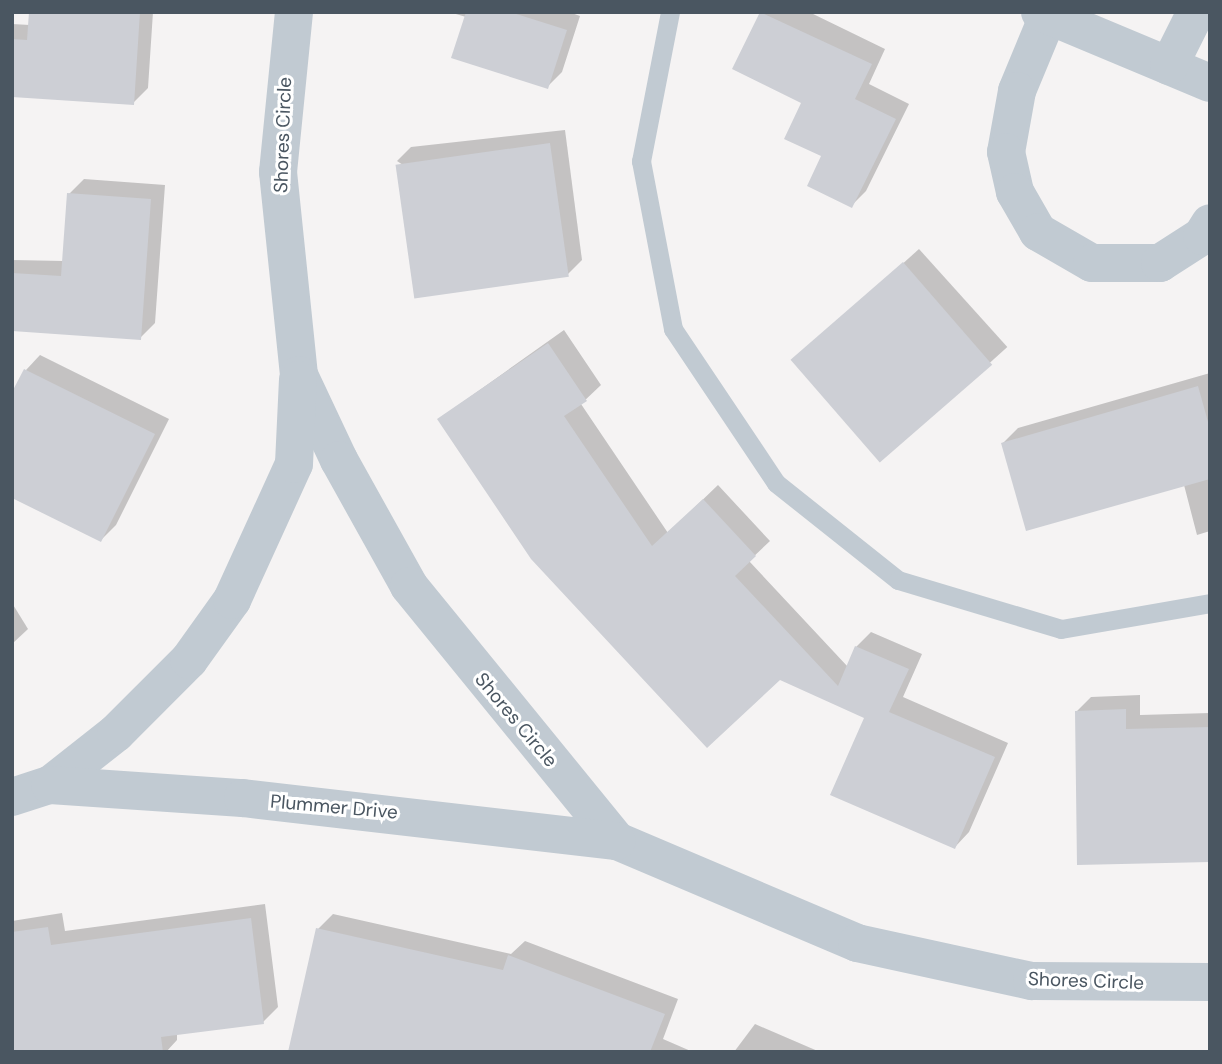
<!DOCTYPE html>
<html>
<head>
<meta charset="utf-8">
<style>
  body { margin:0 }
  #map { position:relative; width:1222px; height:1064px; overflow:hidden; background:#f5f3f3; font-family:"DM Sans",sans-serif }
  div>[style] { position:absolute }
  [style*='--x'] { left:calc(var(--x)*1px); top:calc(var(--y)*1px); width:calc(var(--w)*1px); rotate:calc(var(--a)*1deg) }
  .shadow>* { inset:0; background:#0003; transform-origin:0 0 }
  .building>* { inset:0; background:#cdcfd5; transform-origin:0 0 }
  .service>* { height:19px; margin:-9.5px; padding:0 9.5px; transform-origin:9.5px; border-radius:9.5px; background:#c1cad2 }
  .minor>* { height:38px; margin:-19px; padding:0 19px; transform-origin:19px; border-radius:19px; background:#c1cad2 }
  .tertiary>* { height:38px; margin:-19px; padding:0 19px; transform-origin:19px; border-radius:19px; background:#c1cad2 }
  span { translate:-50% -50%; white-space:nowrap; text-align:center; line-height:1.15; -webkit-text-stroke:6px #fff; paint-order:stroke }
  .street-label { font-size:19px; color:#4a5661 }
  .frame { position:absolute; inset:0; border:14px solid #4a5661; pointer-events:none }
</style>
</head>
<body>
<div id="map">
  <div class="shadow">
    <div style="clip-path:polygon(31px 12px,153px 12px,148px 88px,133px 103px,12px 96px,12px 24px,30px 25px)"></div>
    <div style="clip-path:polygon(449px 12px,569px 12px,580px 16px,562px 72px,547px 87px,466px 17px)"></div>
    <div style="clip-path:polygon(762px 12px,809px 12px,885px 49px,869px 84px,909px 104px,866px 191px,851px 206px,823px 155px,804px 102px,734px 68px)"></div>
    <div style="clip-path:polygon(565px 130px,582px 260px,567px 275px,397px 161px,411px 147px)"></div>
    <div style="clip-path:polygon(84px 179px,165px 185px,155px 323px,140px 338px,12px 330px,12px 260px,64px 261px,69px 194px)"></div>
    <div style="left:919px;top:249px;width:132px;height:148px;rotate:48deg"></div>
    <div style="clip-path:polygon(564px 330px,601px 385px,581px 404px,668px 533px,718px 485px,770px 541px,749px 561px,848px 667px,856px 647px,871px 632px,922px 654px,903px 697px,1008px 743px,969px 832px,955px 847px,867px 717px,439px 419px)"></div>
    <div style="clip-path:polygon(40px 355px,169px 419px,116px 525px,101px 540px,26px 370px)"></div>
    <div style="clip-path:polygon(1210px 373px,1210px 531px,1197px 535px,1184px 485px,1003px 443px,1018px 428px)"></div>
    <div style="clip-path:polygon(12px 603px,28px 629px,12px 644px)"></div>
    <div style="clip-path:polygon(1140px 695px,1140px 715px,1210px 713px,1210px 860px,1077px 711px,1091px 697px)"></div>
    <div style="clip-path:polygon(265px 904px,278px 1007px,263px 1022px,177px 1034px,177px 1040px,166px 1052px,12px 1052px,12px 921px,62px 913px,65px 931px)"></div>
    <div style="clip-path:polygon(333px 914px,511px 954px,525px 941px,678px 999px,663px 1039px,693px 1052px,290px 1052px,318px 929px)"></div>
    <div style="clip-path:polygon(755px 1024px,820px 1052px,734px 1052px)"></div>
  </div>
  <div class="building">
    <div style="clip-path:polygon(29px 12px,140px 12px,134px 105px,12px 97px,12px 39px,27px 40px)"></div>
    <div style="clip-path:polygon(466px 12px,510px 12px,567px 30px,548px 89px,451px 58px)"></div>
    <div style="clip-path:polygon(760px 12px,872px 64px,855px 99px,896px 119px,852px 208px,807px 186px,821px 156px,784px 139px,801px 103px,732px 69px)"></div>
    <div style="left:550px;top:143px;width:135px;height:156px;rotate:82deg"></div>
    <div style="clip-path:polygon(67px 193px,151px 199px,141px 340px,12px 331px,12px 273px,61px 276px)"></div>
    <div style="left:903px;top:262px;width:136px;height:149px;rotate:49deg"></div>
    <div style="clip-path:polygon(548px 343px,587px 401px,564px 416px,652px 546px,703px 499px,756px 556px,735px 576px,838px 686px,855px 646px,909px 669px,889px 712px,995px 757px,955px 849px,830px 795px,864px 718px,780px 680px,707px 748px,531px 559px,437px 419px)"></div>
    <div style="clip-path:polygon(24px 369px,155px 434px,101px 542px,12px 498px,12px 392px)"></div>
    <div style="clip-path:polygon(1198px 386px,1210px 429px,1210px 479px,1026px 531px,1001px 443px)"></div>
    <div style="clip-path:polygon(1126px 709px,1126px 729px,1210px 727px,1210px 862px,1077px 865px,1075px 711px)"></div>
    <div style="clip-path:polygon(251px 918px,264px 1024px,161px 1037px,163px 1052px,12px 1052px,12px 932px,48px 927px,51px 945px)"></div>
    <div style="clip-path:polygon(316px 928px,503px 970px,508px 955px,665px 1014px,650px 1052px,288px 1052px)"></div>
  </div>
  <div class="service">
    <div style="--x:670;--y:12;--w:152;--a:101"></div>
    <div style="--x:641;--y:161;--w:171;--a:79.2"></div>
    <div style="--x:673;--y:329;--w:185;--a:56.2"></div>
    <div style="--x:776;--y:483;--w:156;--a:38.5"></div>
    <div style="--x:898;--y:580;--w:170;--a:16.7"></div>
    <div style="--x:1061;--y:629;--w:151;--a:-9.9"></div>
  </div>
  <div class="minor">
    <div style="--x:294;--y:12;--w:161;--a:95.7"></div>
    <div style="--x:278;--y:172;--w:204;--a:84.1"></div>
    <div style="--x:299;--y:375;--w:94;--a:64.8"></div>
    <div style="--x:339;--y:460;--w:144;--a:60.9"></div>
    <div style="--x:409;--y:586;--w:329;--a:50.8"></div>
    <div style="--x:617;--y:841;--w:261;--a:23"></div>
    <div style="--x:857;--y:943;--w:179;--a:12.3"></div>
    <div style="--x:1032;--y:981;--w:178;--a:0.3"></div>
    <div style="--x:1048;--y:16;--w:81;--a:112.5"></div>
    <div style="--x:1017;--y:91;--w:62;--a:100.2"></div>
    <div style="--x:1006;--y:152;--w:41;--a:77.3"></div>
    <div style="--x:1015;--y:192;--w:46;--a:60.1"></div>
    <div style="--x:1038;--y:232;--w:62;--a:29.9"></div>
    <div style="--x:1092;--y:263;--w:68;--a:0"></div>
    <div style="--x:1160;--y:263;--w:50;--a:-32.7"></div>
    <div style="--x:1202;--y:236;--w:15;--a:-58"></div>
    <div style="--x:50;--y:785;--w:84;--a:-38.2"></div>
    <div style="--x:116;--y:733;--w:103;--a:-45"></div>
    <div style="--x:189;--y:660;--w:74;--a:-54.4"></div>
    <div style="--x:232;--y:600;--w:149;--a:-65.5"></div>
    <div style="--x:294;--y:464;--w:84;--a:-87.3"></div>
    <div style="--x:12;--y:797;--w:40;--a:-18"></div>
    <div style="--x:50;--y:785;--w:193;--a:3.9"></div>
    <div style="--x:243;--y:798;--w:376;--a:6.6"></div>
  </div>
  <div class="tertiary">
    <div style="--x:1040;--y:12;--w:184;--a:22.7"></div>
    <div style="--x:1169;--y:66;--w:60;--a:-63.4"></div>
  </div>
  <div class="street-label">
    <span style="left:283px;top:135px;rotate:-88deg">Shores Circle</span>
    <span style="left:516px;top:720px;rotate:50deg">Shores Circle</span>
    <span style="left:334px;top:807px;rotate:5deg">Plummer Drive</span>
    <span style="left:1086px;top:981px;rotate:2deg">Shores Circle</span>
  </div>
  <div class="frame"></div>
</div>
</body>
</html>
